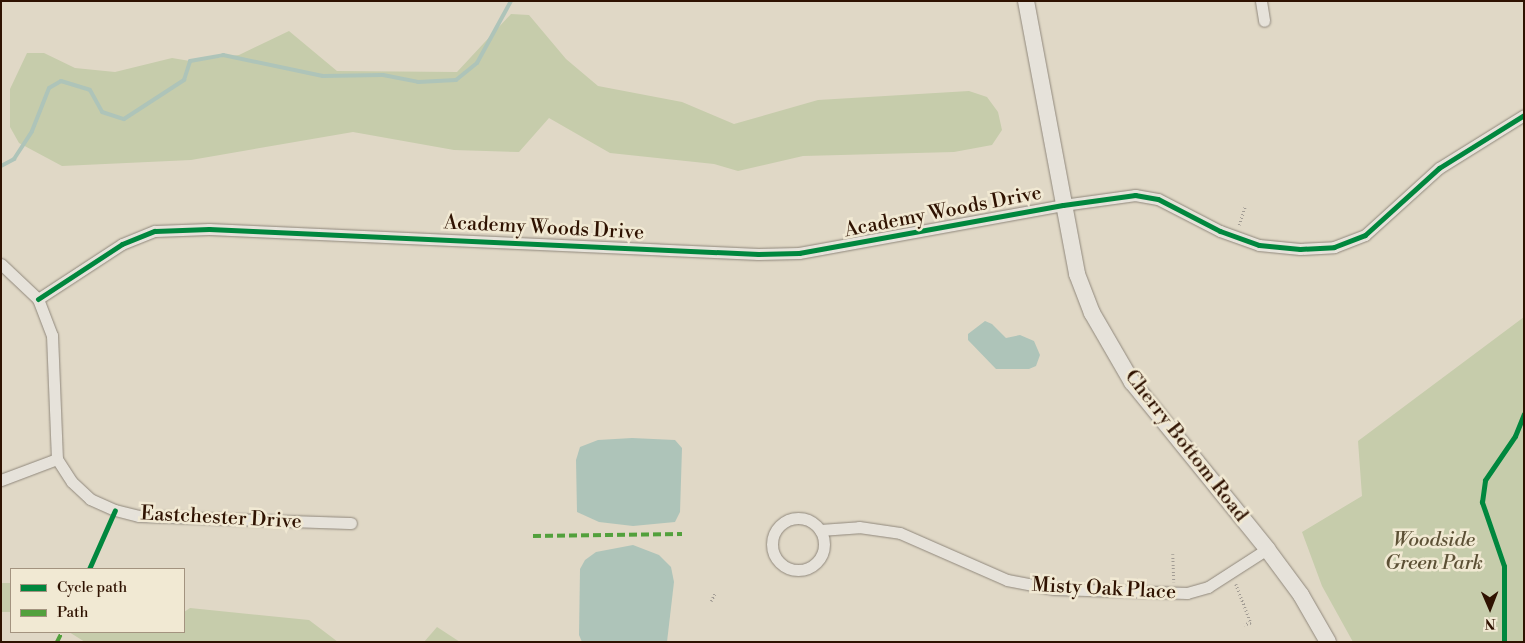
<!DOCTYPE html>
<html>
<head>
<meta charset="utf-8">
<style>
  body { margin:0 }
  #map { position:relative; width:1525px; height:643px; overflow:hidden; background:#e0d8c6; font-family:"Libre Bodoni",serif }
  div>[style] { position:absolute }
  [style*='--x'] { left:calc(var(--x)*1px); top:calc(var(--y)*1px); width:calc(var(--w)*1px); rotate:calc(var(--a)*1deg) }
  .green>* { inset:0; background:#c6ccab; transform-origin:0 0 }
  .water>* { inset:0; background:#aec4b9 }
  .stream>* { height:4px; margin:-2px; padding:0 2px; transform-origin:2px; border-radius:2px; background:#aec4b9 }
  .path>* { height:2.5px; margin-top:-1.25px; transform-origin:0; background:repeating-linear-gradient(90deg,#a29c94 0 1px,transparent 0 3.5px) }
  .roads { filter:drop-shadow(0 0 1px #90887c) drop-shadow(0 0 1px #90887c) }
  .street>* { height:11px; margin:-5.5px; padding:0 5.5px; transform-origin:5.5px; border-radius:5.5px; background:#e6e2da }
  .street>.ring { margin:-5.5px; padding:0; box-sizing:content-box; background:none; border:11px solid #e6e2da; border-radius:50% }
  .secondary>* { height:16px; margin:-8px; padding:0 8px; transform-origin:8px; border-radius:8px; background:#e6e2da }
  .quiet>* { height:4px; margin-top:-2px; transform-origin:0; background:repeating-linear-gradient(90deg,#52a03c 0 8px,transparent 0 12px) }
  .cycleway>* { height:5px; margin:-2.5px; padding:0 2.5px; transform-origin:2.5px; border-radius:2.5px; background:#00873e }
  span { translate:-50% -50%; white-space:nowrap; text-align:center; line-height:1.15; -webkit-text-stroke:5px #f1e9d3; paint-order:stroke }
  .street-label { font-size:20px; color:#2f1201 }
  .park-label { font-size:20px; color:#5c5035; font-style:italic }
  .frame { position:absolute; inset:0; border:2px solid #2f1201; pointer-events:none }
  .legend { position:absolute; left:10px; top:568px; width:175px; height:65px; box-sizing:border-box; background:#f1e9d3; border:1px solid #a3937f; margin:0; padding:6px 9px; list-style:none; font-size:15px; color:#2f1201 }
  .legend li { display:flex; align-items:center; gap:10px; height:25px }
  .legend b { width:25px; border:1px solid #a3937f }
  .north { position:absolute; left:1465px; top:583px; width:50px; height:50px; -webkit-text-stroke:4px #f1e9d3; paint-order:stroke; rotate:179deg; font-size:14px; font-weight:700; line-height:20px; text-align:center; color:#2f1201 }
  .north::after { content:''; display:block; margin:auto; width:18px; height:22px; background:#2f1201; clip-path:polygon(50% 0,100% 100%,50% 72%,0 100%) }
</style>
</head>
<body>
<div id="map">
  <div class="green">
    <div style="clip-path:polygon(511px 14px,529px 15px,566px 59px,598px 86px,682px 102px,734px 124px,818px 100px,969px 91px,987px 97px,998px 112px,1002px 130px,992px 145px,954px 152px,803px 156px,738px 171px,714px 164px,610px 153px,549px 118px,519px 152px,454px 150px,353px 132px,191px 160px,62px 166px,19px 143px,10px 127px,10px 89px,27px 53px,44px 53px,75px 68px,115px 72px,172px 58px,190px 61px,239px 55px,289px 31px,337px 71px,457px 72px)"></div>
    <div style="clip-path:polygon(1524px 317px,1524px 642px,1353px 642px,1322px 586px,1302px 532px,1362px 496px,1358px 441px)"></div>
    <div style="left:1px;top:583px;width:10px;height:29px"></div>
    <div style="clip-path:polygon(190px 608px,309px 620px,338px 642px,85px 642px,69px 632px,184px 632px,184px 612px)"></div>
    <div style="clip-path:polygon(437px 627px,460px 642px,424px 642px)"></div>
  </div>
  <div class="water">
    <div style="clip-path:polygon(985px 321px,992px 324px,1006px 338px,1020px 335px,1034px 341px,1040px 355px,1036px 366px,1029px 369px,996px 369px,968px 340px,968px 334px)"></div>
    <div style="clip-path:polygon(632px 438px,675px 440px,682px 448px,680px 512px,675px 522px,633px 526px,599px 522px,577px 512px,576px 460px,580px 447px,598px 440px)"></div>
    <div style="clip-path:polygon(633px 545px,659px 555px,671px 567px,674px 582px,667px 642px,582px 642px,579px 635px,580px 569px,585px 560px,596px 552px)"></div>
  </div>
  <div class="stream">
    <div style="--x:1;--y:166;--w:15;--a:-28"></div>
    <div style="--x:14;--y:159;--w:33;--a:-57"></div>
    <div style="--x:32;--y:131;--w:46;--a:-68.4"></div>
    <div style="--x:49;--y:88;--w:14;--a:-30"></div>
    <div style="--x:61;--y:81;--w:30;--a:17"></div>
    <div style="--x:90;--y:90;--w:25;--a:61"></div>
    <div style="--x:102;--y:112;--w:23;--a:18"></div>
    <div style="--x:124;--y:119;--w:72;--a:-33"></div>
    <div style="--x:184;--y:80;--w:20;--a:-72"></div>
    <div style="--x:190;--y:61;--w:34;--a:-10"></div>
    <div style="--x:223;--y:55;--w:102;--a:11.9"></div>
    <div style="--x:323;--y:76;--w:60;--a:-1"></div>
    <div style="--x:383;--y:75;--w:36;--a:11"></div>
    <div style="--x:418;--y:82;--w:38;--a:-3"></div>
    <div style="--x:456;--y:80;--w:27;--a:-39"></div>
    <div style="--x:477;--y:63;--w:71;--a:-61.3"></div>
  </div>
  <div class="path">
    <div style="--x:1239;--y:225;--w:20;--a:-72"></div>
    <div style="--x:1173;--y:554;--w:28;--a:88"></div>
    <div style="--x:1236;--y:584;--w:42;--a:69"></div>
    <div style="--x:1251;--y:623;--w:7;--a:164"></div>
    <div style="--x:711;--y:601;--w:9;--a:-63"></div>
  </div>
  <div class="roads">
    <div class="street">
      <div style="--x:1261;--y:1;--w:20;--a:81"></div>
      <div style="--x:1;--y:264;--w:51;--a:43.4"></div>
      <div style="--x:38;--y:299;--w:39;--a:69"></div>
      <div style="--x:52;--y:335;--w:124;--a:87.7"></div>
      <div style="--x:57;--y:459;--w:27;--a:57"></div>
      <div style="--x:72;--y:482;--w:25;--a:43"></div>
      <div style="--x:90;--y:499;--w:27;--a:24"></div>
      <div style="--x:115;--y:510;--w:25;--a:14"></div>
      <div style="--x:139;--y:516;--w:212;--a:1.9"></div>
      <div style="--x:38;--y:299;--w:100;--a:-33.2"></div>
      <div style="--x:122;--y:244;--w:35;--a:-22"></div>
      <div style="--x:155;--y:231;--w:54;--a:-2.1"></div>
      <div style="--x:209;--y:229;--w:550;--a:2.61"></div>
      <div style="--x:758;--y:254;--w:41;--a:-1.4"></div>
      <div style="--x:799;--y:253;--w:268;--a:-10.3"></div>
      <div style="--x:1063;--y:205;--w:73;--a:-7.9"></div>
      <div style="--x:1135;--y:195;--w:23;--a:10"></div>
      <div style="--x:1158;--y:199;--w:70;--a:27.3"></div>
      <div style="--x:1220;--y:231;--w:41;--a:19.7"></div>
      <div style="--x:1259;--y:245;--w:41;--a:5.6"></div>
      <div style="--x:1300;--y:249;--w:34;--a:-3"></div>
      <div style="--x:1334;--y:247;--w:33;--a:-21"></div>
      <div style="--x:1365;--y:235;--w:100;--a:-42.2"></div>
      <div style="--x:1439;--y:168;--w:100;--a:-31.9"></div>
      <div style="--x:1;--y:480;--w:60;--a:-20.6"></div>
      <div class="ring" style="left:772px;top:518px;width:41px;height:41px"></div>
      <div style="--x:820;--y:530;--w:39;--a:-4"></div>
      <div style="--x:859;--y:527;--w:41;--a:8.3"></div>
      <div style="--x:900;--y:533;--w:117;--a:23.7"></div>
      <div style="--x:1007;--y:580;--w:48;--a:10.8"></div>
      <div style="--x:1054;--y:589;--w:133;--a:1.7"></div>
      <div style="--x:1187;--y:593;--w:22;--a:-16"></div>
      <div style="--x:1208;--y:587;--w:70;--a:-32.8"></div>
    </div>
    <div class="secondary">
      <div style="--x:1026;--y:1;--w:278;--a:79.4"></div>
      <div style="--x:1077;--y:274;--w:42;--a:69"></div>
      <div style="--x:1092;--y:313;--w:80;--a:59.9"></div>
      <div style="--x:1132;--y:382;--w:215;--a:51"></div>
      <div style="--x:1267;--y:549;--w:57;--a:53.5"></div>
      <div style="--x:1301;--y:595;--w:54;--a:60.1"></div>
    </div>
  </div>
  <div class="quiet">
    <div style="--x:533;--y:536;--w:149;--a:-0.8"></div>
    <div style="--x:57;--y:642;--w:11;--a:-63"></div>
  </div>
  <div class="cycleway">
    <div style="--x:38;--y:299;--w:100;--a:-33.2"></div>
    <div style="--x:122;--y:244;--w:35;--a:-22"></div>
    <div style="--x:155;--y:231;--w:54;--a:-2.1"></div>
    <div style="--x:209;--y:229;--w:550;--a:2.61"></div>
    <div style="--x:758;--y:254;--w:41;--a:-1.4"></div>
    <div style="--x:799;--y:253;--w:268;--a:-10.3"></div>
    <div style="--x:1063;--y:205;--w:73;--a:-7.9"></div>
    <div style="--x:1135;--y:195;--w:23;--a:10"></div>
    <div style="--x:1158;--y:199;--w:70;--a:27.3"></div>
    <div style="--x:1220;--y:231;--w:41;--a:19.7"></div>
    <div style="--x:1259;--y:245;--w:41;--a:5.6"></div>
    <div style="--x:1300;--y:249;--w:34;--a:-3"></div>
    <div style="--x:1334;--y:247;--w:33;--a:-21"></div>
    <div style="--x:1365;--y:235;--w:100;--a:-42.2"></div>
    <div style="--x:1439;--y:168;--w:100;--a:-31.9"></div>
    <div style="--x:89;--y:569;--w:64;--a:-66.2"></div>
    <div style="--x:1504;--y:642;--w:76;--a:-90"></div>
    <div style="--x:1504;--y:566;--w:68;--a:-109"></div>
    <div style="--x:1482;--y:502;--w:22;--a:-82"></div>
    <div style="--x:1485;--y:480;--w:53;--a:-55.7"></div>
    <div style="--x:1515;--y:436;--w:24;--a:-68"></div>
  </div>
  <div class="street-label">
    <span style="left:943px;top:212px;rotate:-11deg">Academy Woods Drive</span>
    <span style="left:544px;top:228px;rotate:3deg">Academy Woods Drive</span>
    <span style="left:1186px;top:446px;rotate:52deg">Cherry Bottom Road</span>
    <span style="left:221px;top:518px;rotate:3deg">Eastchester Drive</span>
    <span style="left:1104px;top:589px;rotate:3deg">Misty Oak Place</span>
  </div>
  <div class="park-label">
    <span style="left:1434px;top:552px">Woodside<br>Green Park</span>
  </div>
  <div class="frame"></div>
  <ul class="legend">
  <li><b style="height:6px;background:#00873e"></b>Cycle path</li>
  <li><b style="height:6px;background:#52a03c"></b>Path</li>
  </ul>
  <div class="north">N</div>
</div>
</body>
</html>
